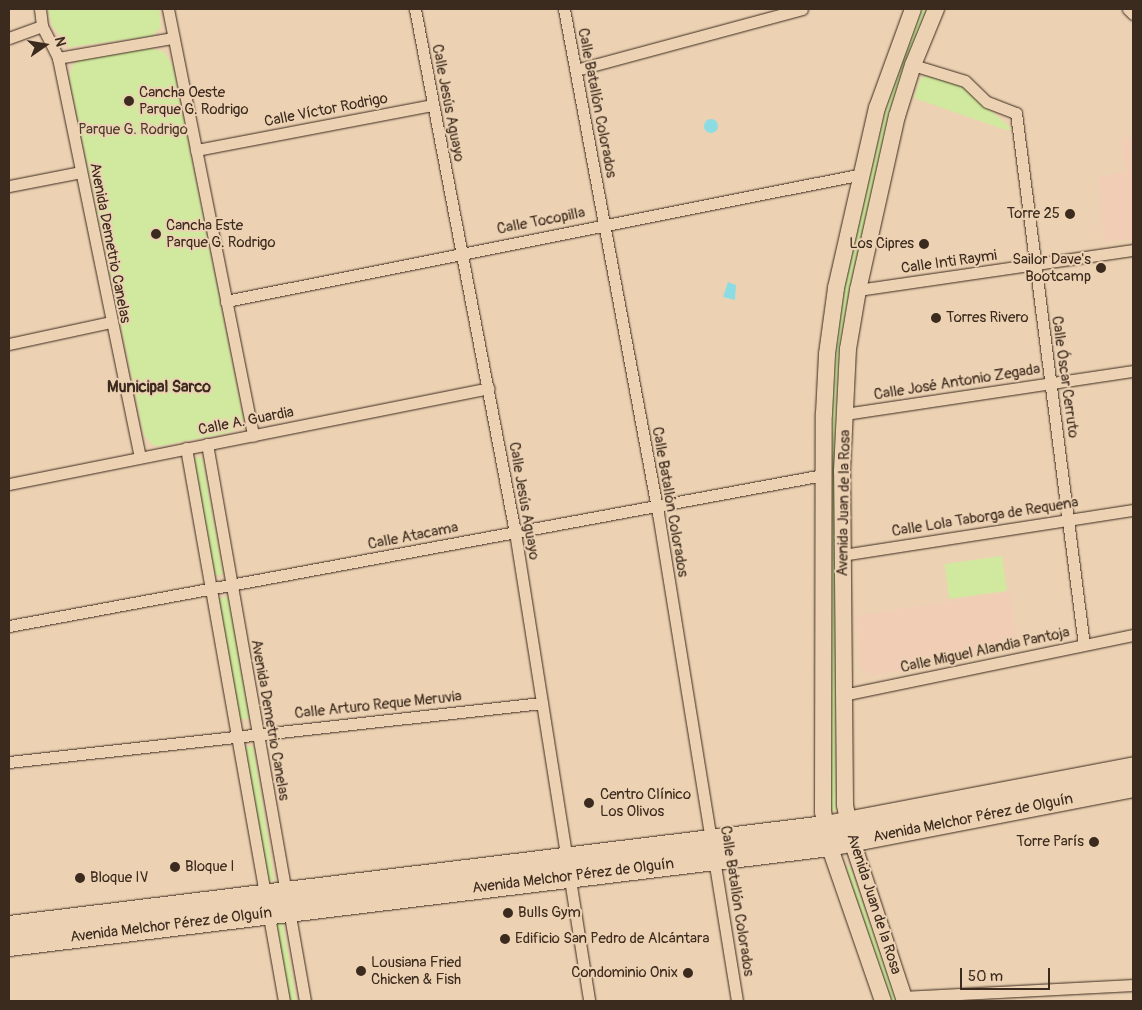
<!DOCTYPE html>
<html>
<head>
<meta charset="utf-8">
<style>
  body { margin:0 }
  #map { position:relative; width:1142px; height:1010px; overflow:hidden; background:#ecd2b3; font-family:Pangolin,sans-serif }
  div>[style] { position:absolute }
  [style*='--x'] { left:calc(var(--x)*1px); top:calc(var(--y)*1px); width:calc(var(--w)*1px); rotate:calc(var(--a)*1deg) }
  .built>* { inset:0; background:#f1cdb5 }
  .green>* { inset:0; background:#d1e99e; transform-origin:0 0 }
  .water>* { inset:0; background:#8bdce3 }
  .round { border-radius:50% }
  .roads { filter:drop-shadow(0 0 1px #3b2a1e) drop-shadow(0 0 1px #3b2a1e) }
  .street>* { height:11px; margin:-5.5px; padding:0 5.5px; transform-origin:5.5px; border-radius:5.5px; background:#ecd2b3 }
  .secondary>* { height:16px; margin:-8px; padding:0 8px; transform-origin:8px; border-radius:8px; background:#ecd2b3 }
  .highway>* { height:21px; margin:-10.5px; padding:0 10.5px; transform-origin:10.5px; border-radius:10.5px; background:#ecd2b3 }
  .dots>* { width:14px; height:14px; translate:-50% -50%; box-sizing:border-box; border:2px solid #ecd2b3; border-radius:50% }
  span { translate:-50% -50%; white-space:nowrap; text-align:center; line-height:1.15; -webkit-text-stroke:4px #ecd2b3; paint-order:stroke }
  .poi-label { font-size:15px; color:#3b2a1e }
  .left { translate:0 -50%; text-align:left }
  .right { translate:-100% -50%; text-align:right }
  .street-label { font-size:15px; color:#3b2a1e }
  .park-label { font-size:15px; color:#4a3d2b }
  .neighbourhood-label { font-size:16px; color:#3b2a1e; font-weight:700 }
  .frame { position:absolute; inset:0; border:10px solid #3b2a1e; pointer-events:none }
  .north { position:absolute; left:20px; top:20px; width:50px; height:50px; -webkit-text-stroke:4px #ecd2b3; paint-order:stroke; rotate:77deg; font-size:14px; font-weight:700; line-height:20px; text-align:center; color:#3b2a1e }
  .north::after { content:''; display:block; margin:auto; width:18px; height:22px; background:#3b2a1e; clip-path:polygon(50% 0,100% 100%,50% 72%,0 100%) }
  .scale { position:absolute; left:960px; top:968px; width:90px; height:22px; box-sizing:border-box; border:2px solid #3b2a1e; border-top:0; padding-left:6px; font-size:15px; line-height:18px; white-space:nowrap; color:#3b2a1e; -webkit-text-stroke:4px #ecd2b3; paint-order:stroke }
</style>
</head>
<body>
<div id="map">
  <div class="built">
    <div style="clip-path:polygon(1133px 136px,1133px 238px,1104px 243px,1099px 177px,1126px 172px,1120px 139px)"></div>
    <div style="clip-path:polygon(1009px 592px,1019px 648px,871px 676px,860px 666px,856px 616px)"></div>
  </div>
  <div class="green">
    <div style="clip-path:polygon(48px 9px,159px 9px,161px 27px,152px 36px,69px 47px,52px 25px)"></div>
    <div style="clip-path:polygon(922px 9px,927px 9px,895px 99px,853px 273px,843px 327px,837px 385px,834px 470px,836px 811px,830px 811px,832px 398px,836px 351px,843px 290px,861px 209px,893px 84px)"></div>
    <div style="clip-path:polygon(150px 48px,164px 52px,173px 66px,243px 419px,231px 432px,160px 446px,153px 445px,144px 435px,69px 76px,73px 65px,80px 60px)"></div>
    <div style="clip-path:polygon(929px 74px,963px 87px,1012px 129px,1006px 130px,914px 98px,920px 79px)"></div>
    <div style="left:202px;top:457px;width:119px;height:8px;rotate:80deg"></div>
    <div style="left:1002px;top:556px;width:35px;height:58px;rotate:82deg"></div>
    <div style="left:228px;top:597px;width:123px;height:10px;rotate:80deg"></div>
    <div style="left:253px;top:746px;width:136px;height:9px;rotate:81deg"></div>
    <div style="left:850px;top:866px;width:143px;height:5px;rotate:71deg"></div>
    <div style="left:282px;top:920px;width:82px;height:6px;rotate:80deg"></div>
  </div>
  <div class="water">
    <div class="round" style="left:704px;top:119px;width:14px;height:14px"></div>
    <div style="clip-path:polygon(728px 282px,736px 285px,735px 300px,723px 297px)"></div>
  </div>
  <div class="roads">
    <div class="street">
      <div style="--x:40;--y:9;--w:17;--a:83"></div>
      <div style="--x:42;--y:26;--w:36;--a:63"></div>
      <div style="--x:58;--y:58;--w:406;--a:78.4"></div>
      <div style="--x:168;--y:9;--w:435;--a:78.7"></div>
      <div style="--x:415;--y:9;--w:532;--a:79.18"></div>
      <div style="--x:515;--y:532;--w:475;--a:81"></div>
      <div style="--x:564;--y:9;--w:513;--a:79.44"></div>
      <div style="--x:658;--y:513;--w:494;--a:80.8"></div>
      <div style="--x:1128;--y:9;--w:7;--a:45"></div>
      <div style="--x:9;--y:38;--w:35;--a:-20"></div>
      <div style="--x:58;--y:58;--w:117;--a:-9.9"></div>
      <div style="--x:913;--y:65;--w:54;--a:17.1"></div>
      <div style="--x:965;--y:81;--w:30;--a:44"></div>
      <div style="--x:987;--y:102;--w:31;--a:21"></div>
      <div style="--x:1016;--y:113;--w:536;--a:82.72"></div>
      <div style="--x:576;--y:70;--w:234;--a:-15.1"></div>
      <div style="--x:196;--y:150;--w:241;--a:-10.8"></div>
      <div style="--x:9;--y:186;--w:73;--a:-11"></div>
      <div style="--x:858;--y:290;--w:278;--a:-8.3"></div>
      <div style="--x:226;--y:301;--w:649;--a:-11.29"></div>
      <div style="--x:9;--y:344;--w:104;--a:-12.2"></div>
      <div style="--x:845;--y:414;--w:291;--a:-8.5"></div>
      <div style="--x:207;--y:444;--w:566;--a:80.02"></div>
      <div style="--x:186;--y:448;--w:562;--a:79.95"></div>
      <div style="--x:9;--y:484;--w:489;--a:-11.3"></div>
      <div style="--x:842;--y:555;--w:294;--a:-8.8"></div>
      <div style="--x:9;--y:626;--w:828;--a:-10.51"></div>
      <div style="--x:843;--y:695;--w:296;--a:-11.7"></div>
      <div style="--x:9;--y:762;--w:536;--a:-6.32"></div>
      <div style="--x:903;--y:997;--w:230;--a:-3"></div>
    </div>
    <div class="secondary">
      <div style="--x:883;--y:1001;--w:165;--a:-109.1"></div>
      <div style="--x:829;--y:845;--w:34;--a:-100"></div>
      <div style="--x:823;--y:812;--w:398;--a:-89.9"></div>
      <div style="--x:824;--y:414;--w:60;--a:-87.1"></div>
      <div style="--x:827;--y:354;--w:67;--a:-82.2"></div>
      <div style="--x:836;--y:288;--w:185;--a:-77.2"></div>
      <div style="--x:877;--y:108;--w:105;--a:-70"></div>
      <div style="--x:905;--y:1001;--w:169;--a:-108.3"></div>
      <div style="--x:852;--y:841;--w:37;--a:-101"></div>
      <div style="--x:845;--y:805;--w:334;--a:-90.5"></div>
      <div style="--x:842;--y:471;--w:122;--a:-87.2"></div>
      <div style="--x:848;--y:349;--w:60;--a:-80.4"></div>
      <div style="--x:858;--y:290;--w:178;--a:-77.4"></div>
      <div style="--x:897;--y:116;--w:53;--a:-72.6"></div>
      <div style="--x:913;--y:65;--w:61;--a:-67.7"></div>
    </div>
    <div class="highway">
      <div style="--x:9;--y:926;--w:822;--a:-6.99"></div>
      <div style="--x:825;--y:826;--w:314;--a:-10.8"></div>
      <div style="--x:9;--y:945;--w:826;--a:-6.95"></div>
      <div style="--x:829;--y:845;--w:310;--a:-11"></div>
    </div>
  </div>
  <div class="dots">
    <div style="left:129px;top:101px;background:#3b2a1e"></div>
    <div style="left:1070px;top:214px;background:#3b2a1e"></div>
    <div style="left:156px;top:234px;background:#3b2a1e"></div>
    <div style="left:924px;top:244px;background:#3b2a1e"></div>
    <div style="left:1101px;top:268px;background:#3b2a1e"></div>
    <div style="left:936px;top:318px;background:#3b2a1e"></div>
    <div style="left:589px;top:803px;background:#3b2a1e"></div>
    <div style="left:1094px;top:842px;background:#3b2a1e"></div>
    <div style="left:175px;top:867px;background:#3b2a1e"></div>
    <div style="left:80px;top:878px;background:#3b2a1e"></div>
    <div style="left:508px;top:913px;background:#3b2a1e"></div>
    <div style="left:505px;top:939px;background:#3b2a1e"></div>
    <div style="left:361px;top:971px;background:#3b2a1e"></div>
    <div style="left:688px;top:973px;background:#3b2a1e"></div>
  </div>
  <div class="poi-label">
    <span class="left" style="left:139px;top:101px">Cancha Oeste<br>Parque G. Rodrigo</span>
    <span class="right" style="left:1060px;top:214px">Torre 25</span>
    <span class="left" style="left:166px;top:234px">Cancha Este<br>Parque G. Rodrigo</span>
    <span class="right" style="left:914px;top:244px">Los Cipres</span>
    <span class="right" style="left:1091px;top:268px">Sailor Dave's<br>Bootcamp</span>
    <span class="left" style="left:946px;top:318px">Torres Rivero</span>
    <span class="left" style="left:600px;top:803px">Centro Clínico<br>Los Olivos</span>
    <span class="right" style="left:1084px;top:842px">Torre París</span>
    <span class="left" style="left:185px;top:867px">Bloque I</span>
    <span class="left" style="left:90px;top:878px">Bloque IV</span>
    <span class="left" style="left:518px;top:913px">Bulls Gym</span>
    <span class="left" style="left:515px;top:939px">Edificio San Pedro de Alcántara</span>
    <span class="left" style="left:371px;top:971px">Lousiana Fried<br>Chicken &amp; Fish</span>
    <span class="right" style="left:678px;top:973px">Condominio Onix</span>
  </div>
  <div class="street-label">
    <span style="left:448px;top:103px;rotate:79deg">Calle Jesús Aguayo</span>
    <span style="left:597px;top:103px;rotate:79deg">Calle Batallón Colorados</span>
    <span style="left:326px;top:110px;rotate:-11deg">Calle Víctor Rodrigo</span>
    <span style="left:541px;top:221px;rotate:-11deg">Calle Tocopilla</span>
    <span style="left:110px;top:243px;rotate:79deg">Avenida Demetrio Canelas</span>
    <span style="left:949px;top:262px;rotate:-8deg">Calle Inti Raymi</span>
    <span style="left:1065px;top:377px;rotate:82deg">Calle Óscar Cerruto</span>
    <span style="left:957px;top:382px;rotate:-9deg">Calle José Antonio Zegada</span>
    <span style="left:246px;top:421px;rotate:-11deg">Calle A. Guardia</span>
    <span style="left:524px;top:501px;rotate:80deg">Calle Jesús Aguayo</span>
    <span style="left:670px;top:502px;rotate:80deg">Calle Batallón Colorados</span>
    <span style="left:844px;top:503px;rotate:-89deg">Avenida Juan de la Rosa</span>
    <span style="left:985px;top:517px;rotate:-9deg">Calle Lola Taborga de Requena</span>
    <span style="left:413px;top:536px;rotate:-11deg">Calle Atacama</span>
    <span style="left:985px;top:650px;rotate:-12deg">Calle Miguel Alandia Pantoja</span>
    <span style="left:378px;top:705px;rotate:-6deg">Calle Arturo Reque Meruvia</span>
    <span style="left:270px;top:720px;rotate:80deg">Avenida Demetrio Canelas</span>
    <span style="left:973px;top:818px;rotate:-11deg">Avenida Melchor Pérez de Olguín</span>
    <span style="left:573px;top:876px;rotate:-7deg">Avenida Melchor Pérez de Olguín</span>
    <span style="left:737px;top:901px;rotate:81deg">Calle Batallón Colorados</span>
    <span style="left:874px;top:904px;rotate:72deg">Avenida Juan de la Rosa</span>
    <span style="left:171px;top:925px;rotate:-7deg">Avenida Melchor Pérez de Olguín</span>
  </div>
  <div class="park-label">
    <span style="left:133px;top:130px">Parque G. Rodrigo</span>
  </div>
  <div class="neighbourhood-label">
    <span style="left:159px;top:387px">Municipal Sarco</span>
  </div>
  <div class="frame"></div>
  <div class="north">N</div>
  <div class="scale">50 m</div>
</div>
</body>
</html>
